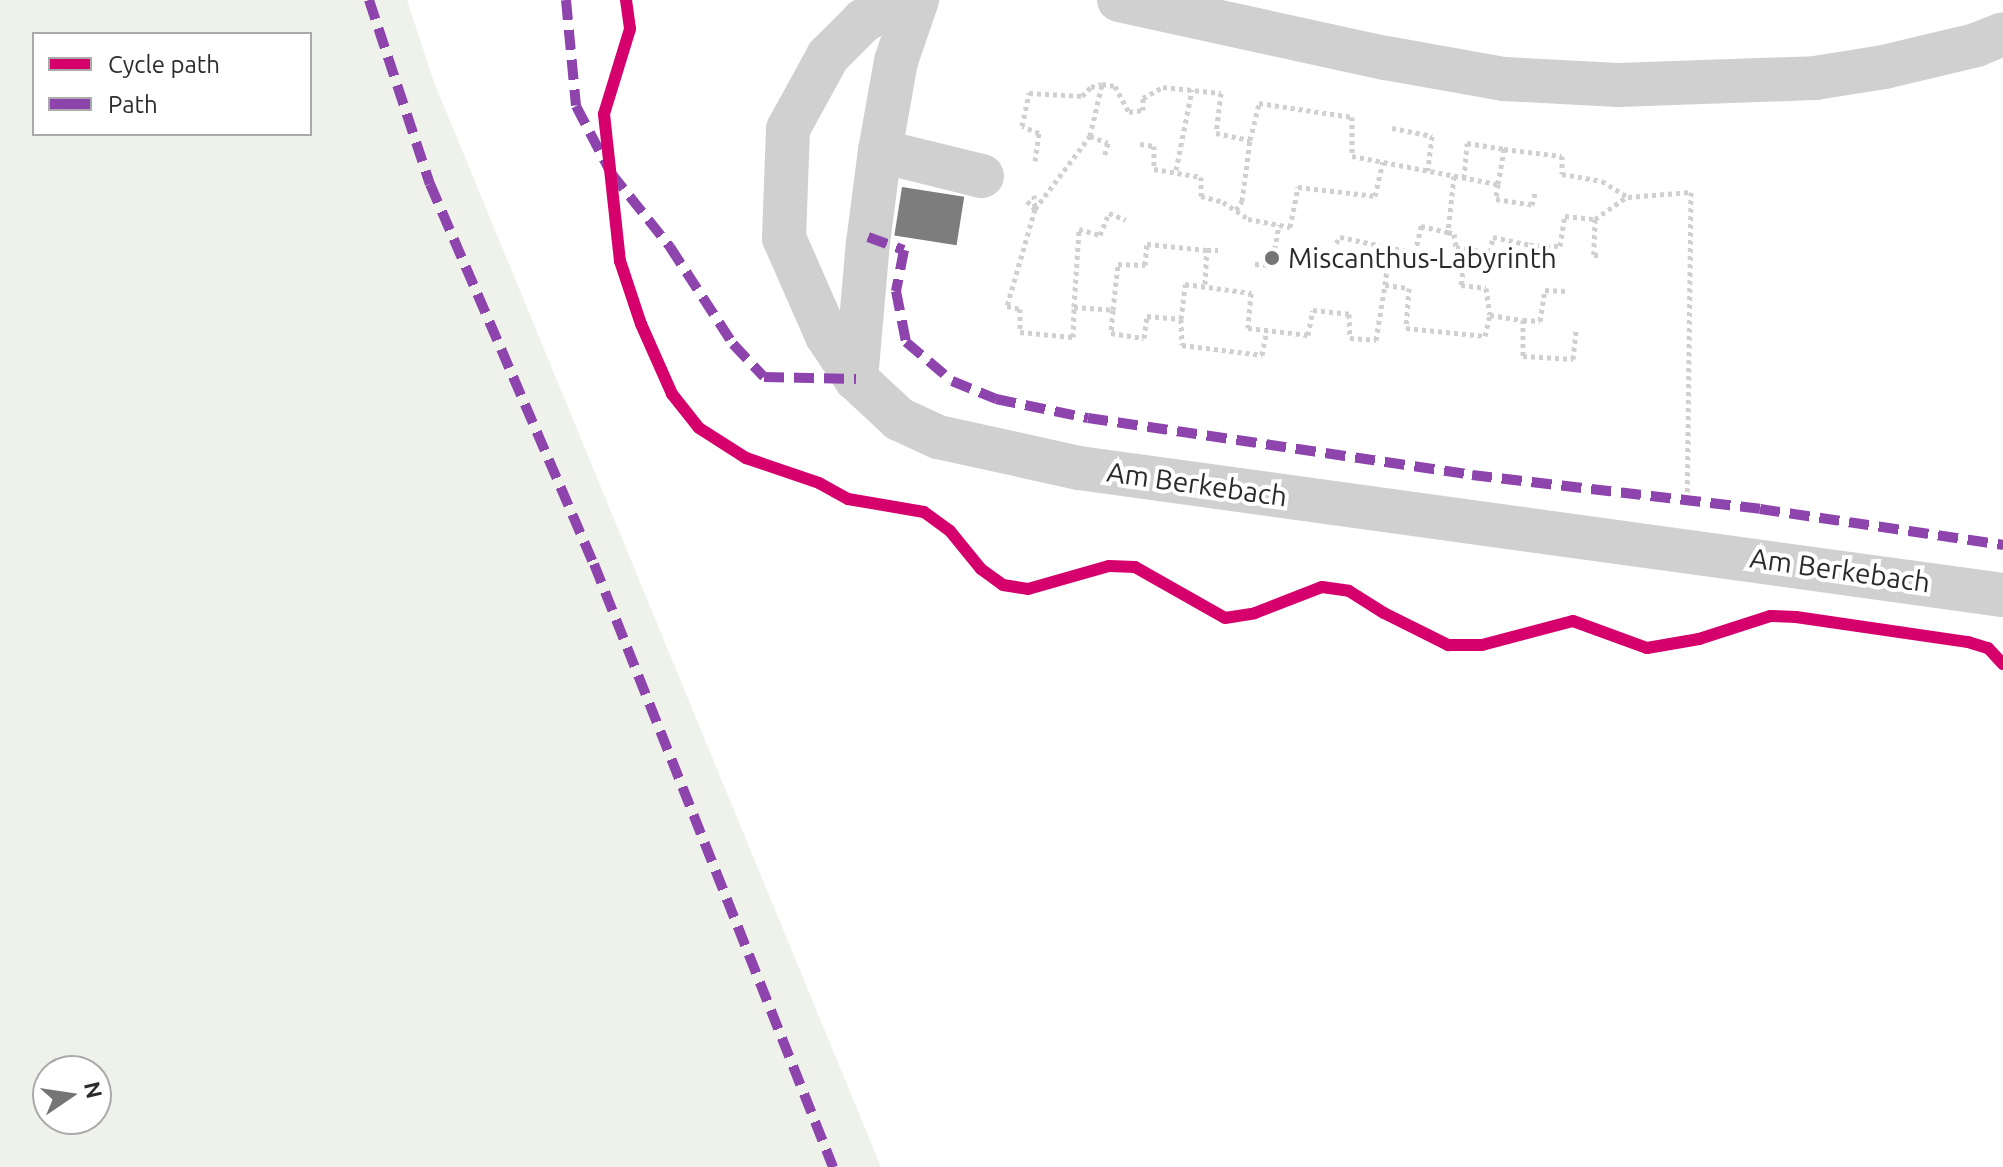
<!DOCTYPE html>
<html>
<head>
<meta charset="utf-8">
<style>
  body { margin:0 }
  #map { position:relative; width:2003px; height:1167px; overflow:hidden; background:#fff; font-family:Ubuntu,sans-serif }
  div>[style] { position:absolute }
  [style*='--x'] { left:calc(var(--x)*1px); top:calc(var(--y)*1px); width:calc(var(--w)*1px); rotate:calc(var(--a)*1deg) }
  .green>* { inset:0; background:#eef2eb }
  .building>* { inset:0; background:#7d7d7d; transform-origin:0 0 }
  .path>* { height:5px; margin-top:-2.5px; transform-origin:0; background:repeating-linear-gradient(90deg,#d0d0d0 0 4px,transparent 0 8px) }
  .minor>* { height:44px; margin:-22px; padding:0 22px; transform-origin:22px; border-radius:22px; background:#d0d0d0 }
  .quiet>* { height:10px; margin-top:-5px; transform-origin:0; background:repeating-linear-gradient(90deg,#8e44ad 0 20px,transparent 0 30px) }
  .cycleway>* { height:12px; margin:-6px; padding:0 6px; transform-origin:6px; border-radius:6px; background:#d6006c }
  .dots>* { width:22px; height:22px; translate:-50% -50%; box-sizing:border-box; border:4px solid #fff; border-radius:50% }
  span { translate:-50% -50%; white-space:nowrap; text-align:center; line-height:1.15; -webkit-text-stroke:8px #fff; paint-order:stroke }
  .poi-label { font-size:28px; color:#2b2b2b }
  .left { translate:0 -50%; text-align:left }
  .street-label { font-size:28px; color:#2b2b2b }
  .legend { position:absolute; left:32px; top:32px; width:280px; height:104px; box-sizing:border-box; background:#fff; border:2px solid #aaa; margin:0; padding:10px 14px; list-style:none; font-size:24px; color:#2b2b2b }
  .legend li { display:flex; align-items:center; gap:16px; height:40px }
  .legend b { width:40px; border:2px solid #aaa }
  .north { position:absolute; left:32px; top:1055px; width:80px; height:80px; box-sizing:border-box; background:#fff; border:2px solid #aaa; border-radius:50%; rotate:77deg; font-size:22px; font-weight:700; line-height:32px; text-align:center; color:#2b2b2b }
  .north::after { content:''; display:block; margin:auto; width:28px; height:36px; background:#757575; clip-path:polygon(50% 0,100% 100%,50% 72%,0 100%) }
</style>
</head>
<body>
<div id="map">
  <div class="green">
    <div style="clip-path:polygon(evenodd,0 0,407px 0,434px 82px,881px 1167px,0 1167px,0 0,34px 34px,310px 34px,310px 134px,34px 134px,34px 34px,0 0,48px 1071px,96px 1071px,96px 1119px,48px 1119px,48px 1071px)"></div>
  </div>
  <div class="building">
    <div style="left:902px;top:187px;width:63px;height:49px;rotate:9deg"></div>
  </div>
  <div class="path">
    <div style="--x:1392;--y:128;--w:41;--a:11.3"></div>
    <div style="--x:1432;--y:136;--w:35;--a:97"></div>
    <div style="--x:1090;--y:136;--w:19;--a:21"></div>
    <div style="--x:1108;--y:143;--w:15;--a:106"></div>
    <div style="--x:1140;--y:144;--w:14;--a:8"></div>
    <div style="--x:1154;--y:146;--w:23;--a:90"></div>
    <div style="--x:1154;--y:169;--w:48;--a:9.7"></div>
    <div style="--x:1201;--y:177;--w:19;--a:90"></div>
    <div style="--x:1201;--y:196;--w:23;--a:15"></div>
    <div style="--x:1223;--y:202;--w:30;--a:34"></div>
    <div style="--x:1248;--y:219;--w:43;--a:10.8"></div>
    <div style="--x:1290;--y:227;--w:41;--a:-78.7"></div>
    <div style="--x:1298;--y:187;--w:78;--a:6.7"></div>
    <div style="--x:1375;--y:196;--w:35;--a:-77"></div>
    <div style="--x:1035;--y:161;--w:28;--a:-82"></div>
    <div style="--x:1039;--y:133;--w:18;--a:-158"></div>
    <div style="--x:1022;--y:126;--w:34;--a:-78"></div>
    <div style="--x:1029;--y:93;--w:53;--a:3.2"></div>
    <div style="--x:1082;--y:96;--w:13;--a:-45"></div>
    <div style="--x:1091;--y:87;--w:11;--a:-15"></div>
    <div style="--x:1176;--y:170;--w:82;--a:-78.7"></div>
    <div style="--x:1454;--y:176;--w:56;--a:96.1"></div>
    <div style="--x:1448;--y:232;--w:6;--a:18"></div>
    <div style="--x:1454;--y:234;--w:13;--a:81"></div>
    <div style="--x:1456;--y:247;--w:10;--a:11"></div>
    <div style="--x:1466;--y:249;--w:24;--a:7"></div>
    <div style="--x:1490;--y:252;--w:15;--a:-79"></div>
    <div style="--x:1493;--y:237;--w:38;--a:12"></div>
    <div style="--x:1530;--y:245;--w:30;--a:2"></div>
    <div style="--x:1560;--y:246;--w:30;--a:-81"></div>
    <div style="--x:1565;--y:216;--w:30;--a:6"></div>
    <div style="--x:1595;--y:219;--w:39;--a:-35"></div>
    <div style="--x:1464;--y:178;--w:35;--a:-85"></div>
    <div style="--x:1467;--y:143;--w:37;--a:9"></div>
    <div style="--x:1498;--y:184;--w:15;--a:98"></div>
    <div style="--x:1496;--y:199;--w:36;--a:9"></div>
    <div style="--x:1532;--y:205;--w:12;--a:-76"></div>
    <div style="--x:1034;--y:195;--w:14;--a:86"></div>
    <div style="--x:1035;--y:209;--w:101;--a:106.1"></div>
    <div style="--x:1007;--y:306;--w:13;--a:13"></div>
    <div style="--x:1020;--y:309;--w:23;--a:90"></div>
    <div style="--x:1020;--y:332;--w:53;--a:5.4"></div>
    <div style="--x:1073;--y:337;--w:30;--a:-88"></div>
    <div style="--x:1074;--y:307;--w:39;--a:4"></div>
    <div style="--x:1113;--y:310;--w:23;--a:95"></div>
    <div style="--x:1111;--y:333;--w:33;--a:9"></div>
    <div style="--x:1144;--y:338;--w:22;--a:-82"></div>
    <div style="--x:1147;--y:316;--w:34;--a:5"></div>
    <div style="--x:1181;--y:319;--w:35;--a:-83"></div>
    <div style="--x:1185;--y:284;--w:67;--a:7.8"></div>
    <div style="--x:1251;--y:293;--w:35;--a:95"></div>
    <div style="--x:1248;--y:328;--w:60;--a:6.7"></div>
    <div style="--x:1308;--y:335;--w:25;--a:-79"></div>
    <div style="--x:1313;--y:310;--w:36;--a:6"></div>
    <div style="--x:1349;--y:314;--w:24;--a:88"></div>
    <div style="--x:1350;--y:338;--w:26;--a:4"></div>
    <div style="--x:1376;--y:340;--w:56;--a:-80.7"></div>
    <div style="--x:1385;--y:285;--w:24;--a:7"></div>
    <div style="--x:1409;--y:288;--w:40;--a:94.3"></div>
    <div style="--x:1406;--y:328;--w:79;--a:5.8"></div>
    <div style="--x:1485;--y:336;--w:22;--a:-77"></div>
    <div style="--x:1027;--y:201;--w:11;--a:45"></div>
    <div style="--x:1035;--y:209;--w:91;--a:-53"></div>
    <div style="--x:1090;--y:136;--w:53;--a:-77"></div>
    <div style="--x:1102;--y:84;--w:13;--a:9"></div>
    <div style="--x:1115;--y:86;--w:30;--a:62"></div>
    <div style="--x:1129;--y:112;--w:14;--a:-8"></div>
    <div style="--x:1143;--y:110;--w:12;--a:-90"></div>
    <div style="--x:1143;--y:98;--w:23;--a:-29"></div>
    <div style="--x:1163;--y:87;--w:58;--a:5.9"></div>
    <div style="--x:1221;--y:93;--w:40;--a:97.1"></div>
    <div style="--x:1216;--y:133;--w:35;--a:12"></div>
    <div style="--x:1250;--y:140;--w:38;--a:-76"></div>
    <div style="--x:1259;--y:103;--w:94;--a:8.6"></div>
    <div style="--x:1352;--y:117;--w:39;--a:90"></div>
    <div style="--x:1352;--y:156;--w:149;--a:10.9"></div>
    <div style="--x:1498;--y:184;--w:36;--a:-80"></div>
    <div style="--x:1504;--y:149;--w:58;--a:6.9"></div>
    <div style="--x:1562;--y:156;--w:18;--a:90"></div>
    <div style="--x:1562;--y:174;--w:41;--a:9.9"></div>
    <div style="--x:1602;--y:181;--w:31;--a:32"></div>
    <div style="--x:1628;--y:197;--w:63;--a:-4.5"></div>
    <div style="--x:1691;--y:192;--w:307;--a:90.7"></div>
    <div style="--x:1236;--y:210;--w:11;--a:-56"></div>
    <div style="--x:1242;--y:201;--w:62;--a:-82.5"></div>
    <div style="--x:1595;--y:219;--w:36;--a:92"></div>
    <div style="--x:1594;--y:255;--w:8;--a:0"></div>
    <div style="--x:1336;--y:243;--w:7;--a:-56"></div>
    <div style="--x:1340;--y:237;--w:77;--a:12"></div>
    <div style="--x:1415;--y:253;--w:28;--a:-77"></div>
    <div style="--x:1421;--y:226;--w:28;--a:13"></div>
    <div style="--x:1466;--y:249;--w:36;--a:98"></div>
    <div style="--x:1461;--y:285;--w:25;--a:7"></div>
    <div style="--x:1486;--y:288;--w:27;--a:82"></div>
    <div style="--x:1490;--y:315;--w:33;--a:9"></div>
    <div style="--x:1523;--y:320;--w:36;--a:90"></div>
    <div style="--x:1523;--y:356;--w:50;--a:3.4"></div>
    <div style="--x:1573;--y:359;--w:29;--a:-84"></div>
    <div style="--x:1255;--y:264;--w:17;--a:3"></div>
    <div style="--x:1272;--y:265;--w:41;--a:-80.1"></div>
    <div style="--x:1205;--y:284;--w:34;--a:-87"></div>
    <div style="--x:1207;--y:250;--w:11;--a:0"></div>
    <div style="--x:1385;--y:285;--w:38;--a:-83"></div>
    <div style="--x:1074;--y:307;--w:78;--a:-86.3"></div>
    <div style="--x:1079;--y:229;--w:22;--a:16"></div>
    <div style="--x:1100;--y:235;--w:24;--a:-68"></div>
    <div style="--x:1109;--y:213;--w:18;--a:22"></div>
    <div style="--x:1113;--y:310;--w:46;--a:-83.8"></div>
    <div style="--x:1118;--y:264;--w:27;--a:2"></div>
    <div style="--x:1145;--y:265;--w:21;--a:-85"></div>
    <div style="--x:1147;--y:244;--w:60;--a:5.7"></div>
    <div style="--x:1181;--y:319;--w:26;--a:88"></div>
    <div style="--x:1182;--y:345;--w:81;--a:7.1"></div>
    <div style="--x:1262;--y:355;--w:25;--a:-79"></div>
    <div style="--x:1523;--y:320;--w:17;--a:3"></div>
    <div style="--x:1540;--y:321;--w:31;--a:-81"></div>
    <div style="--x:1545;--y:290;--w:21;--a:3"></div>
  </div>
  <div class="minor">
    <div style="--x:905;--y:0;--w:46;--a:154"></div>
    <div style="--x:864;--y:20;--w:51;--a:135"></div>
    <div style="--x:828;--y:56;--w:83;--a:118.7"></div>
    <div style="--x:788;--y:129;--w:109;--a:92.1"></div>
    <div style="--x:784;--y:238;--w:107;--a:66.3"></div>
    <div style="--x:827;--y:336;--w:52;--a:56"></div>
    <div style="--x:856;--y:379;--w:59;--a:42.9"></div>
    <div style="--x:899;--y:419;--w:43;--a:24.8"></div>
    <div style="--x:938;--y:437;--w:144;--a:12.4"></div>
    <div style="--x:1079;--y:468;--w:933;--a:7.83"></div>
    <div style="--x:1119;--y:0;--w:273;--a:12.3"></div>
    <div style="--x:1386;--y:58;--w:120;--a:10.1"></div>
    <div style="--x:1504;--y:79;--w:114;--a:3"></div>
    <div style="--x:1618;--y:85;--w:197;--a:-2"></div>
    <div style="--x:1815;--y:78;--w:70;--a:-9.1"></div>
    <div style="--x:1884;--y:67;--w:95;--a:-13.4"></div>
    <div style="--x:1976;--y:45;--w:29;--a:-22"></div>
    <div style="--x:880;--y:151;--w:105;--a:13.8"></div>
    <div style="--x:856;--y:379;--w:137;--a:-85"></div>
    <div style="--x:868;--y:243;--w:93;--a:-82.6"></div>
    <div style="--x:880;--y:151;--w:91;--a:-79.9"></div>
    <div style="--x:896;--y:61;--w:65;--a:-71"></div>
  </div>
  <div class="quiet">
    <div style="--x:369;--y:0;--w:194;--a:71.7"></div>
    <div style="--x:430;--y:184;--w:414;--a:66.7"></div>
    <div style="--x:594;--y:564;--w:649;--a:68.38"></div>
    <div style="--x:566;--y:0;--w:106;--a:84.6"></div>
    <div style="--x:576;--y:106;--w:76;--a:62.4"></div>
    <div style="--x:611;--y:173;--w:95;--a:51.4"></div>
    <div style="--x:670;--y:247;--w:116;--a:57"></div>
    <div style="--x:733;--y:344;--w:45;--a:46.8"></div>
    <div style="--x:764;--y:377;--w:92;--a:1.2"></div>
    <div style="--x:868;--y:237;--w:38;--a:20"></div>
    <div style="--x:904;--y:250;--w:42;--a:101"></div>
    <div style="--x:896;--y:291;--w:52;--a:78.9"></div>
    <div style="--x:906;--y:342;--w:60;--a:40.3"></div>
    <div style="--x:952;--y:381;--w:48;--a:22.2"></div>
    <div style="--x:996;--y:399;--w:94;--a:11.7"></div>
    <div style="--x:1088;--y:418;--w:388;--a:8.4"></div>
    <div style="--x:1472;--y:475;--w:290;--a:6.7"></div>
    <div style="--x:1760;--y:509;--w:246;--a:8.4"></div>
  </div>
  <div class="cycleway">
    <div style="--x:626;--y:0;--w:29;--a:82"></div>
    <div style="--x:630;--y:29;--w:89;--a:107"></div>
    <div style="--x:604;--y:114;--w:148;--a:83.8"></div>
    <div style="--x:620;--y:261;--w:66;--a:71.6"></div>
    <div style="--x:641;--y:324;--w:77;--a:66.1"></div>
    <div style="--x:672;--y:394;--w:43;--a:51.5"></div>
    <div style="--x:699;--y:428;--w:56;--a:32.6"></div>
    <div style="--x:746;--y:458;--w:77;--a:18.9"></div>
    <div style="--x:819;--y:483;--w:33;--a:29"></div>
    <div style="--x:848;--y:499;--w:77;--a:9.7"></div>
    <div style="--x:924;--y:512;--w:32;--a:36"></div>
    <div style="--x:950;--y:531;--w:49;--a:50.8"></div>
    <div style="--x:981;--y:569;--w:27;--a:36"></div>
    <div style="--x:1003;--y:585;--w:25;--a:9"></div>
    <div style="--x:1028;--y:589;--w:84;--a:-15.9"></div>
    <div style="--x:1109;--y:566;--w:26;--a:2"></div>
    <div style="--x:1135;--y:567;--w:103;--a:29.5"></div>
    <div style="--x:1225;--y:618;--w:30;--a:-9"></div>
    <div style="--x:1255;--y:613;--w:72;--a:-21.2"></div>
    <div style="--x:1322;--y:587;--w:27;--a:8"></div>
    <div style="--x:1349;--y:591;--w:41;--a:32.2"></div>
    <div style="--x:1384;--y:613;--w:72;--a:26.6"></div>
    <div style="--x:1448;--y:645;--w:34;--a:0"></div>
    <div style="--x:1482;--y:645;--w:94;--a:-14.8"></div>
    <div style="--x:1573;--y:621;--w:79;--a:20"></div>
    <div style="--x:1647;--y:648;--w:53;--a:-9.8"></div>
    <div style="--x:1699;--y:639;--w:75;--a:-17.9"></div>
    <div style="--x:1770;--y:616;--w:26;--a:2"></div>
    <div style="--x:1796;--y:617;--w:174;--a:8.3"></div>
    <div style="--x:1968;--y:642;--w:21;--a:17"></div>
    <div style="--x:1988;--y:648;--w:22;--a:47"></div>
  </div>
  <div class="dots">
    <div style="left:1272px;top:258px;background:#757575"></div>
  </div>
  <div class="poi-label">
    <span class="left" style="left:1288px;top:258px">Miscanthus-Labyrinth</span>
  </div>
  <div class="street-label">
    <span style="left:1197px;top:484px;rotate:8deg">Am Berkebach</span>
    <span style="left:1840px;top:570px;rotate:8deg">Am Berkebach</span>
  </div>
  <ul class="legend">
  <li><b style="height:10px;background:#d6006c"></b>Cycle path</li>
  <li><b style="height:10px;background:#8e44ad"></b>Path</li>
  </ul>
  <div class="north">N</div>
</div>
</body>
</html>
